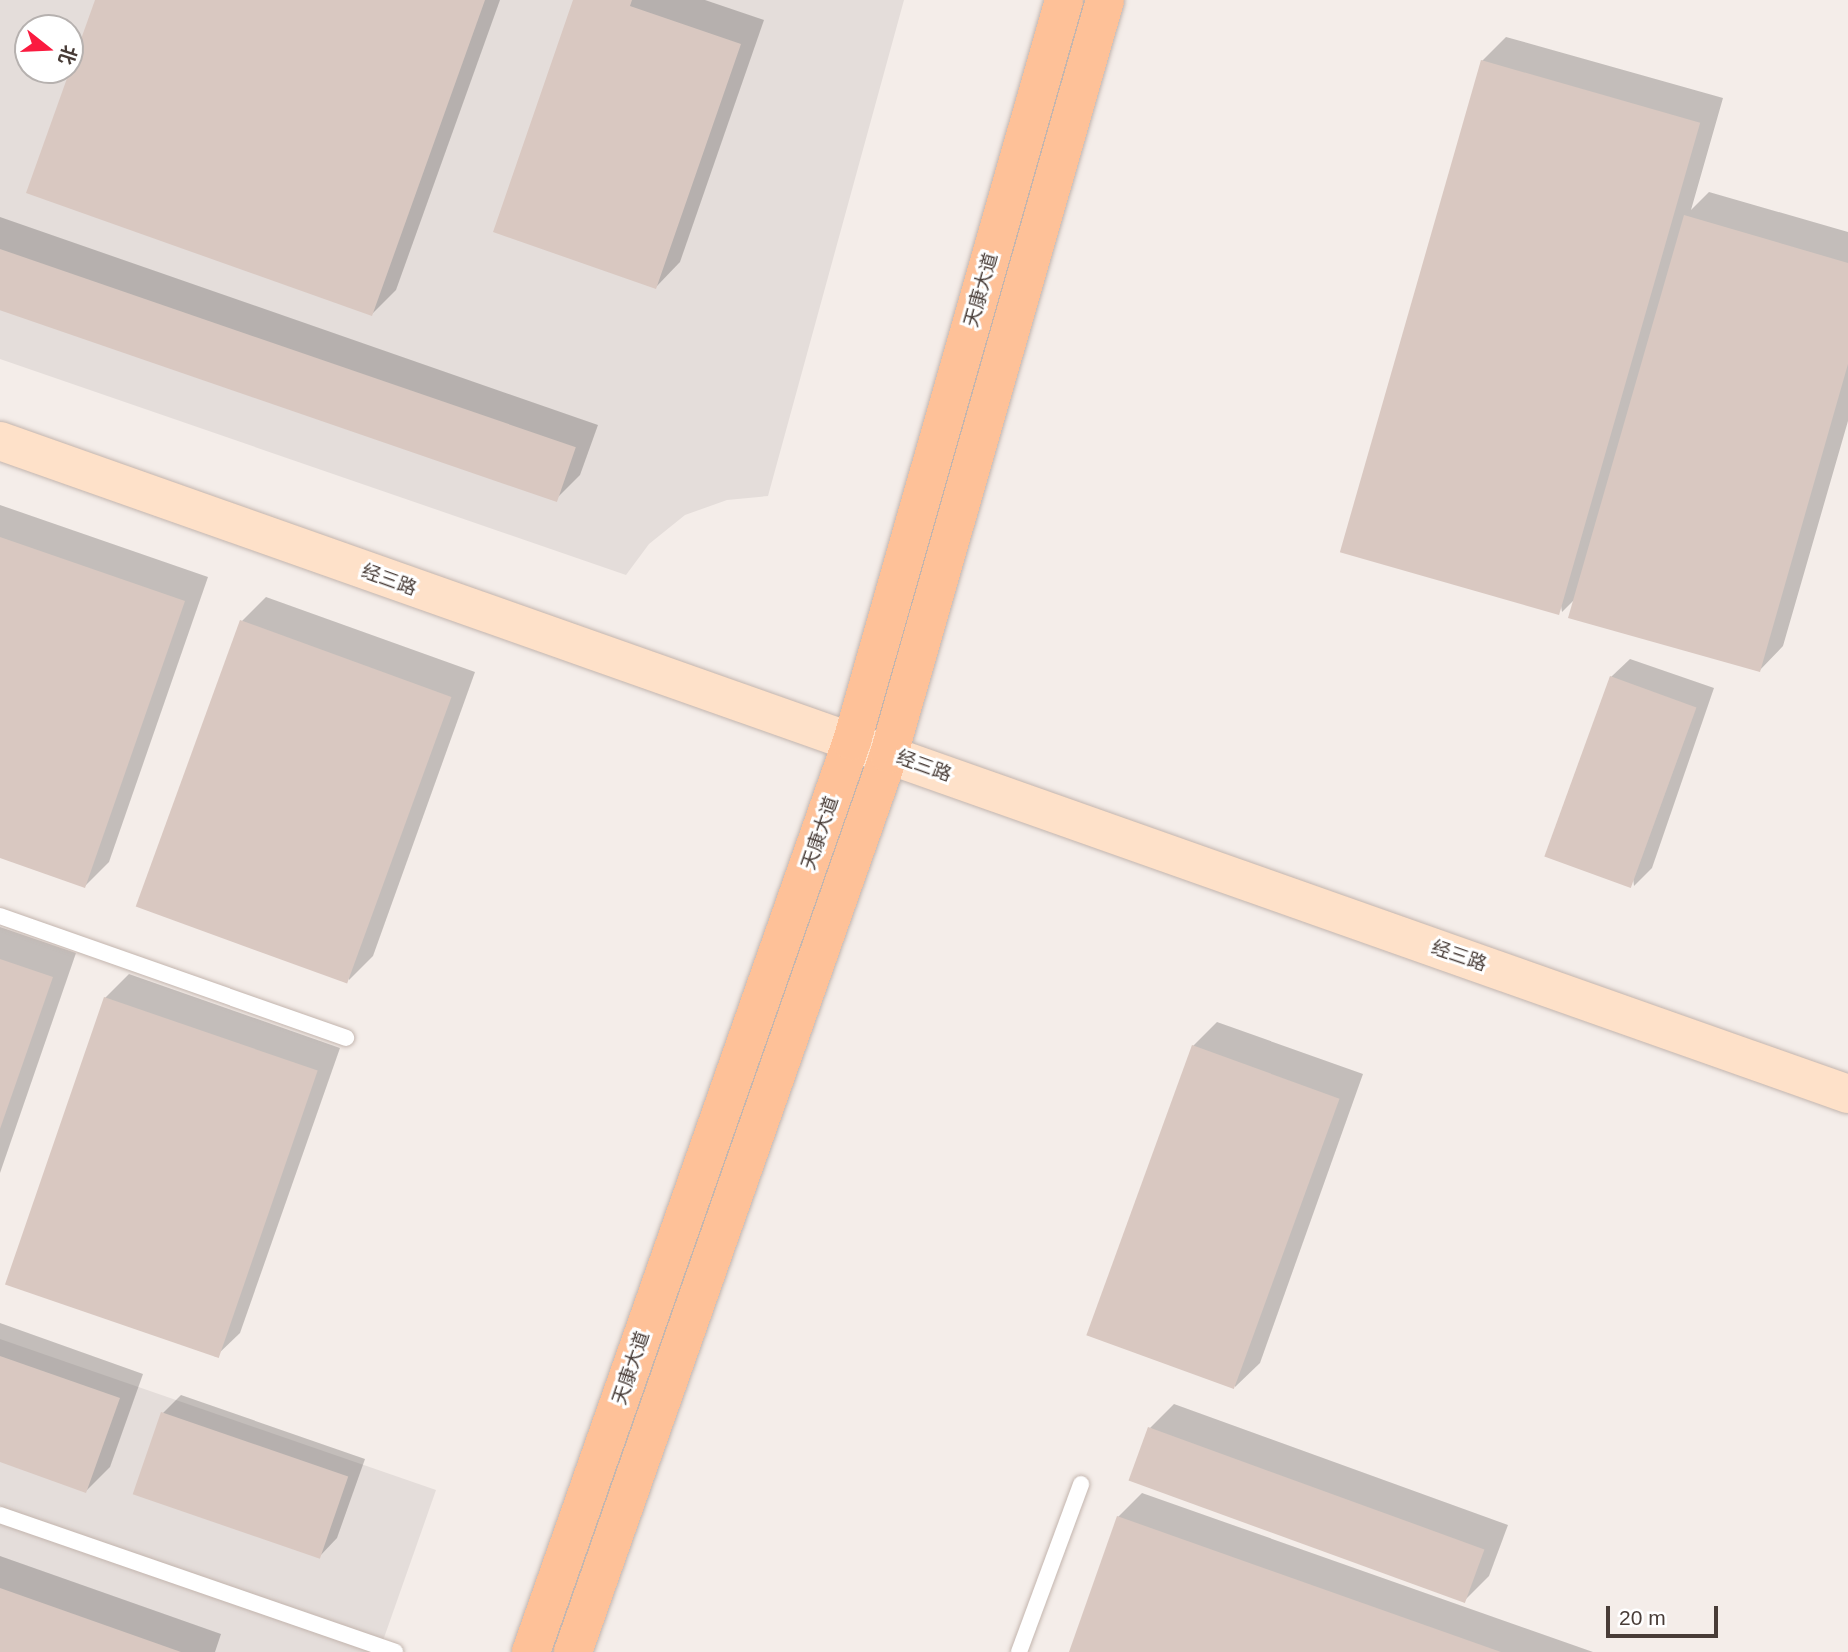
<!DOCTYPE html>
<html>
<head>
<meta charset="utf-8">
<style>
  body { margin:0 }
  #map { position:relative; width:1848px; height:1652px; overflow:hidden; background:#f4ede9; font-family:Arial,"Noto Sans SC",sans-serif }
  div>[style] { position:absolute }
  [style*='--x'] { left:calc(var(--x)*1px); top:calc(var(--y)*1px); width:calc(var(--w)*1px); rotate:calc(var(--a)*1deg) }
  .industrial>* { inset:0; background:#e4ddda }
  .shadow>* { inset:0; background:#0003 }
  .building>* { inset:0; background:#d9c8c1; transform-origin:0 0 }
  .roads { filter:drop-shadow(0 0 2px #c3b5ae) drop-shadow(0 0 2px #c3b5ae) }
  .lane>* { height:16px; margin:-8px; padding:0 8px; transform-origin:8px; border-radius:8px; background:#fff }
  .secondary>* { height:38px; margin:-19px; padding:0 19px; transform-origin:19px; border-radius:19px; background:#fee1c9 }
  .primary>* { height:38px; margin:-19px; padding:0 19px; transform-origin:19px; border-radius:19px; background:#fec198 }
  span { translate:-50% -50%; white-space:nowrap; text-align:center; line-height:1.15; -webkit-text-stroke:6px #fff; paint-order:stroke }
  .street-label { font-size:19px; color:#483c37 }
  .north { position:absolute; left:14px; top:14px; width:70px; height:70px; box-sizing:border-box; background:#fff; border:2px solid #b6b1af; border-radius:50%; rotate:108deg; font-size:19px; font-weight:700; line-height:28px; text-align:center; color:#483c37 }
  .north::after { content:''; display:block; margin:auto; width:24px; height:32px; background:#fa1b40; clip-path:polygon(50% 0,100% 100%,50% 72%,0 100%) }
  .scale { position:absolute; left:1606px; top:1606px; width:112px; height:32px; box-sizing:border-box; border:4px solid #483c37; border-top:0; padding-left:9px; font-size:21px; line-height:24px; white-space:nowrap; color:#483c37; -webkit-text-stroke:5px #fff; paint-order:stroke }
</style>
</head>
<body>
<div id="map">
  <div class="industrial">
    <div style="clip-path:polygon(evenodd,0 0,904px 0,768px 496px,727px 500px,685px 515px,649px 544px,626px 575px,0 359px,0 0,28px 28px,70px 28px,70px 70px,28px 70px,28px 28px)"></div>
    <div style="clip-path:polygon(0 1339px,436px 1490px,379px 1652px,0 1652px)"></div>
  </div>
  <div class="shadow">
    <div style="clip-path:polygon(97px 0,500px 0,396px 290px,372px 314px)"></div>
    <div style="clip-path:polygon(575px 0,705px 0,764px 20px,680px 262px,656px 287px)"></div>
    <div style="clip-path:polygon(1506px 37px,1723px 98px,1691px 210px,1709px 192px,1848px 232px,1848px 421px,1783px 646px,1759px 671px,1576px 598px,1562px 612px,1482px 61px)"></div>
    <div style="clip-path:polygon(0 217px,598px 425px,580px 475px,556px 499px,0 305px)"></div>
    <div style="clip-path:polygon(0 505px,208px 577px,109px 862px,85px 886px,0 856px)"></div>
    <div style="clip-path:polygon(266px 597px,475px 672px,373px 956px,349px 980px,242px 621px)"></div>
    <div style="clip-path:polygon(1630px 659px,1714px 688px,1652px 868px,1634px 886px,1611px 677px)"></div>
    <div style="clip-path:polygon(0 927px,76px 953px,0 1173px)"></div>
    <div style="clip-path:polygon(129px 974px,340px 1048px,240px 1333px,215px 1357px,105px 998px)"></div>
    <div style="clip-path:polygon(1217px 1022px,1363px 1074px,1260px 1363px,1235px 1387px,1193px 1046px)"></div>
    <div style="clip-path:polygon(0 1323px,143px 1374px,110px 1467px,86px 1491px,0 1461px)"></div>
    <div style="clip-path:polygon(181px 1395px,365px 1459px,337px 1538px,319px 1557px,163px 1413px)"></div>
    <div style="clip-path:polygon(1174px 1404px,1508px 1525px,1489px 1576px,1465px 1600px,1150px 1428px)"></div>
    <div style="clip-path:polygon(1142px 1493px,1593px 1652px,1071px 1652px,1118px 1517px)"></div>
    <div style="clip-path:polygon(0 1556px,221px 1634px,215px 1652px,0 1652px)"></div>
  </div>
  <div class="building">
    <div style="clip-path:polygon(95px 0,485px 0,372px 316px,26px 193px)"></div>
    <div style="clip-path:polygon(573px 0,632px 0,630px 6px,741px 44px,656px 289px,493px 232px)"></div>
    <div style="left:1481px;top:60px;width:228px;height:512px;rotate:16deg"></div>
    <div style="clip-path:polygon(1684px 215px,1848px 263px,1848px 364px,1760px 672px,1568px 618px)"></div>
    <div style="left:0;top:249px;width:609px;height:58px;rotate:19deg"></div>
    <div style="clip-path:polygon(0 537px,185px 601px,85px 888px,0 858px)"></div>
    <div style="left:240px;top:620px;width:225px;height:305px;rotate:20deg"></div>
    <div style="left:1610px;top:676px;width:92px;height:192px;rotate:20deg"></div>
    <div style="clip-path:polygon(0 959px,53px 977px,0 1129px)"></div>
    <div style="left:104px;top:997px;width:226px;height:304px;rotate:19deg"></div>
    <div style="left:1192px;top:1045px;width:157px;height:309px;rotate:20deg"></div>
    <div style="clip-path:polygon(0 1356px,120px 1398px,86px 1493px,0 1462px)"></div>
    <div style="left:161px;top:1412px;width:198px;height:87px;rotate:19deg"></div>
    <div style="left:1148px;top:1427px;width:358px;height:57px;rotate:20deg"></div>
    <div style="clip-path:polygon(1117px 1516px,1501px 1652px,1069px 1652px)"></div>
    <div style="clip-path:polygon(0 1588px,181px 1652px,0 1652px)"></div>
  </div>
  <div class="roads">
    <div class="lane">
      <div style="--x:0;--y:916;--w:367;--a:19.4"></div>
      <div style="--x:0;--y:1515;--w:418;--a:19.1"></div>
      <div style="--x:1019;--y:1652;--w:179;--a:-69.7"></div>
    </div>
    <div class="secondary">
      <div style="--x:0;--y:441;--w:1960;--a:19.46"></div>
    </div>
    <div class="primary">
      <div style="--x:531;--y:1652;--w:966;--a:-70.59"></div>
      <div style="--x:852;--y:741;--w:771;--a:-74.03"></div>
      <div style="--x:573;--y:1652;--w:952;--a:-70.61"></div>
      <div style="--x:889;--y:754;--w:784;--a:-74.01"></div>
    </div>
  </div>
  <div class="street-label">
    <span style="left:981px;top:290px;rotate:-74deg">天康大道</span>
    <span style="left:389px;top:580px;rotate:20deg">经三路</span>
    <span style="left:924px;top:766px;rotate:20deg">经三路</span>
    <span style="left:820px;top:833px;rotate:-71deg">天康大道</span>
    <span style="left:1459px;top:956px;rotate:19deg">经三路</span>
    <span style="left:631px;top:1368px;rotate:-71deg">天康大道</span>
  </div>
  <div class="north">北</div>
  <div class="scale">20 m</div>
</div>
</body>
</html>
